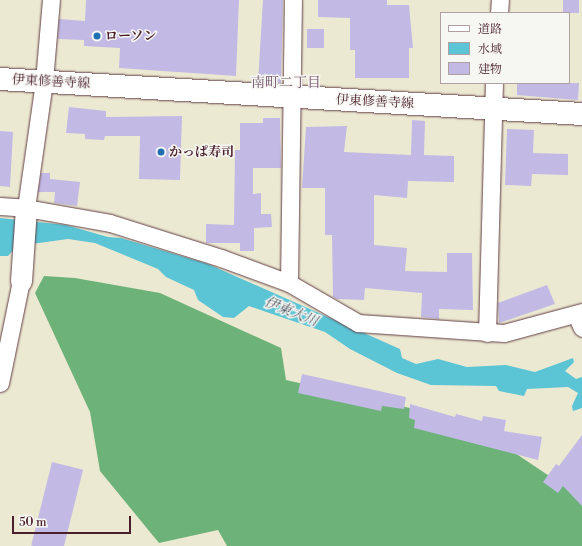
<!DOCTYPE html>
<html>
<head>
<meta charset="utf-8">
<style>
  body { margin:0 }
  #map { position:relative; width:582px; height:546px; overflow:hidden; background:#ece9d2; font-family:"Libre Bodoni","Noto Serif JP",serif }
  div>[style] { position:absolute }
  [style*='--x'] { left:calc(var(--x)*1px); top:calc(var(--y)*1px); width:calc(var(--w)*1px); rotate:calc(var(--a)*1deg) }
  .forest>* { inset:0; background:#6db278 }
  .water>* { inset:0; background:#5bc5d6 }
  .building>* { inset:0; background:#c2bae5; transform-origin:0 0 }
  .roads { filter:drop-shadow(0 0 1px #623d44) drop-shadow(0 0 1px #623d44) }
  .minor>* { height:17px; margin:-8.5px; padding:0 8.5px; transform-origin:8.5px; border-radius:8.5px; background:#fff }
  .tertiary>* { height:21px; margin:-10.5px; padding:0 10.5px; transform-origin:10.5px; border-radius:10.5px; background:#fff }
  .primary>* { height:22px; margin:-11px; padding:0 11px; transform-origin:11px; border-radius:11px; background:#fff }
  .dots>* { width:11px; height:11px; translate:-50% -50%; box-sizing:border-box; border:2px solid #f6f6f2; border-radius:50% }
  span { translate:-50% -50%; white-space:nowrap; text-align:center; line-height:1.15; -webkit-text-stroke:3px #f6f6f2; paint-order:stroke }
  .poi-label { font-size:13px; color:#4a1f2b; font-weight:700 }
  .left { translate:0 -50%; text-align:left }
  .street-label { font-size:13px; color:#4a1f2b }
  .neighbourhood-label { font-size:14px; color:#74556c }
  .water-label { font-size:14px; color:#505967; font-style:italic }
  .legend { position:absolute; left:440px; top:12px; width:130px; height:72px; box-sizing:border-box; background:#f6f6f2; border:1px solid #b1a0a2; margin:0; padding:5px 7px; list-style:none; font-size:12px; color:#4a1f2b }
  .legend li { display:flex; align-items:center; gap:8px; height:20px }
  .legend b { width:20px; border:1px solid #b1a0a2 }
  .scale { position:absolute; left:12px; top:516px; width:119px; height:18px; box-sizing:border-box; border:2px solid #4a1f2b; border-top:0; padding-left:5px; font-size:12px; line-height:14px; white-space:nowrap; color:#4a1f2b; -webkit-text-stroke:3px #f6f6f2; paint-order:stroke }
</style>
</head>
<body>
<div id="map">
  <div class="forest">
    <div style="clip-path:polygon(44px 276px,75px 278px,160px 293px,281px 348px,286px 380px,414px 409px,512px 451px,582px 498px,582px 546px,227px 546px,218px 530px,159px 543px,100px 471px,90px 412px,35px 293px)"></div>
  </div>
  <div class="water">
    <div style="clip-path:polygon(0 218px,66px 225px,108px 237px,121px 238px,208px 264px,400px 349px,402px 358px,416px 364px,438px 359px,467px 367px,506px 365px,535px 372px,573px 358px,574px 362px,565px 371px,576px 379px,582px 377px,582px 408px,573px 411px,572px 406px,578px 393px,568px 387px,527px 389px,524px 396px,499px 391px,496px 386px,431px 385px,397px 373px,350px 349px,325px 332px,249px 306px,234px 318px,223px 317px,198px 300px,194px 290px,166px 277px,158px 269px,95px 243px,68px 239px,17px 246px,8px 256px,0 256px)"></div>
  </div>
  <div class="building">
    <div style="clip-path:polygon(86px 0,239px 0,236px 76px,119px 68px,120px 48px,84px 46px,84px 40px,58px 39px,59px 19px,85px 21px)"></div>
    <div style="clip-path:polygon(263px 0,283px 0,281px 83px,258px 82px)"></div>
    <div style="clip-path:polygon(318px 0,387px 0,387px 5px,409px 5px,413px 48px,409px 48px,409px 78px,355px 78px,355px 50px,350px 50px,350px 18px,318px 17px)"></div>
    <div style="left:563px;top:0;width:16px;height:13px"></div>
    <div style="left:324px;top:29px;width:19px;height:17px;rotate:90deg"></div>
    <div style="clip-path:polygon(517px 83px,579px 83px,578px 100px,517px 95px)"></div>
    <div style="clip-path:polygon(69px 107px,106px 111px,106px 117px,182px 116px,180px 180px,139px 179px,140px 136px,105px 136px,104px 140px,85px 139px,85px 134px,66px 133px)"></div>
    <div style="clip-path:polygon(263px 118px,280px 118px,281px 168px,253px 168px,253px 194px,261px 193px,261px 214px,271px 214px,272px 227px,254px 228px,254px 251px,240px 251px,240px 243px,206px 243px,206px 224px,234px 225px,235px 150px,240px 150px,240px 123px,263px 123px)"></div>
    <div style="clip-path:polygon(412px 120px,425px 121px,424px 155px,454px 156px,454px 182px,408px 181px,407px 198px,374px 195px,374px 245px,407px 248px,405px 271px,447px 272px,447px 253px,472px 253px,473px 310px,439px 309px,439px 319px,421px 317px,422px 293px,365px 288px,364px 300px,337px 299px,333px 297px,332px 235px,325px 235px,325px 188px,302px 188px,306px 127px,347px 126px,344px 152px,411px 155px)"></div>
    <div style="clip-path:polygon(507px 129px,534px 130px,533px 153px,568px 154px,568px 175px,532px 174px,531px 186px,505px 185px)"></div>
    <div style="clip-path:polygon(0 131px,13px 132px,10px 187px,0 186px)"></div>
    <div style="clip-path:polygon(41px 173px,50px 173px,50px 179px,80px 182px,77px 206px,54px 203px,55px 192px,38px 192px)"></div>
    <div style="clip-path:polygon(547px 285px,555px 304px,499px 323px,498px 303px)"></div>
    <div style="clip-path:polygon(302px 374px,406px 397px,404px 409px,382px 406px,381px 411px,298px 393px)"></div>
    <div style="clip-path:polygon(410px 404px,455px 417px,456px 414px,482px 421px,483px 416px,506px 420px,504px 431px,542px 437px,538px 460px,414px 428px,415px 420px,409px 418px)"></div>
    <div style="clip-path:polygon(582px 435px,582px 506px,563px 486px,558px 493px,543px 482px,556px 464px,559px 466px)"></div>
    <div style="left:52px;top:462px;width:32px;height:86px;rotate:14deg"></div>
  </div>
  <div class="roads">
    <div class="minor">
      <div style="--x:499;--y:13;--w:13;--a:-86"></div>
      <div style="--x:0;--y:206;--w:26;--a:4"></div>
      <div style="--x:26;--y:208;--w:85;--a:10.1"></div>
      <div style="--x:110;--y:223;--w:116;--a:17.5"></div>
      <div style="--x:221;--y:258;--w:72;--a:20.2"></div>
      <div style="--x:289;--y:283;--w:80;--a:30.1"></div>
      <div style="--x:358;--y:323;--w:146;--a:3.9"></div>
      <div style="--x:504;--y:333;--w:81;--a:-15.1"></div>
      <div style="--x:26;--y:208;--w:128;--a:-81.9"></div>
      <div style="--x:44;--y:81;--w:81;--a:-85.1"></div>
      <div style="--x:289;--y:283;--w:283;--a:-89.2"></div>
      <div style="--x:576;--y:315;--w:14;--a:65"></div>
      <div style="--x:487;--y:333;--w:250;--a:-88.4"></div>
      <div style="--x:0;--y:383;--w:104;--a:-78.4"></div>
    </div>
    <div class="tertiary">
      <div style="--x:21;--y:281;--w:73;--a:-86.1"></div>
    </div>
    <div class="primary">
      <div style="--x:0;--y:79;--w:583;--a:3.44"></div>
    </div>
  </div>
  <div class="dots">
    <div style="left:97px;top:36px;background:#1f6fb2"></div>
    <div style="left:161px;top:152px;background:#1f6fb2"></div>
  </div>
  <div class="poi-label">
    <span class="left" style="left:105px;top:36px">ローソン</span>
    <span class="left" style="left:169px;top:152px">かっぱ寿司</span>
  </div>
  <div class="street-label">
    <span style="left:51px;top:82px;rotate:3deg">伊東修善寺線</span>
    <span style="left:375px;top:102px;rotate:3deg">伊東修善寺線</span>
  </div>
  <div class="neighbourhood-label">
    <span style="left:286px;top:83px">南町二丁目</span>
  </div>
  <div class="water-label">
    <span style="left:291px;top:312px;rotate:22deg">伊東大川</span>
  </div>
  <ul class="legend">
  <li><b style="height:5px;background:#fff"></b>道路</li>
  <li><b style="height:11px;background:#5bc5d6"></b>水域</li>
  <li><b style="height:11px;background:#c2bae5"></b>建物</li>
  </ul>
  <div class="scale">50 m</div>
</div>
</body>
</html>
